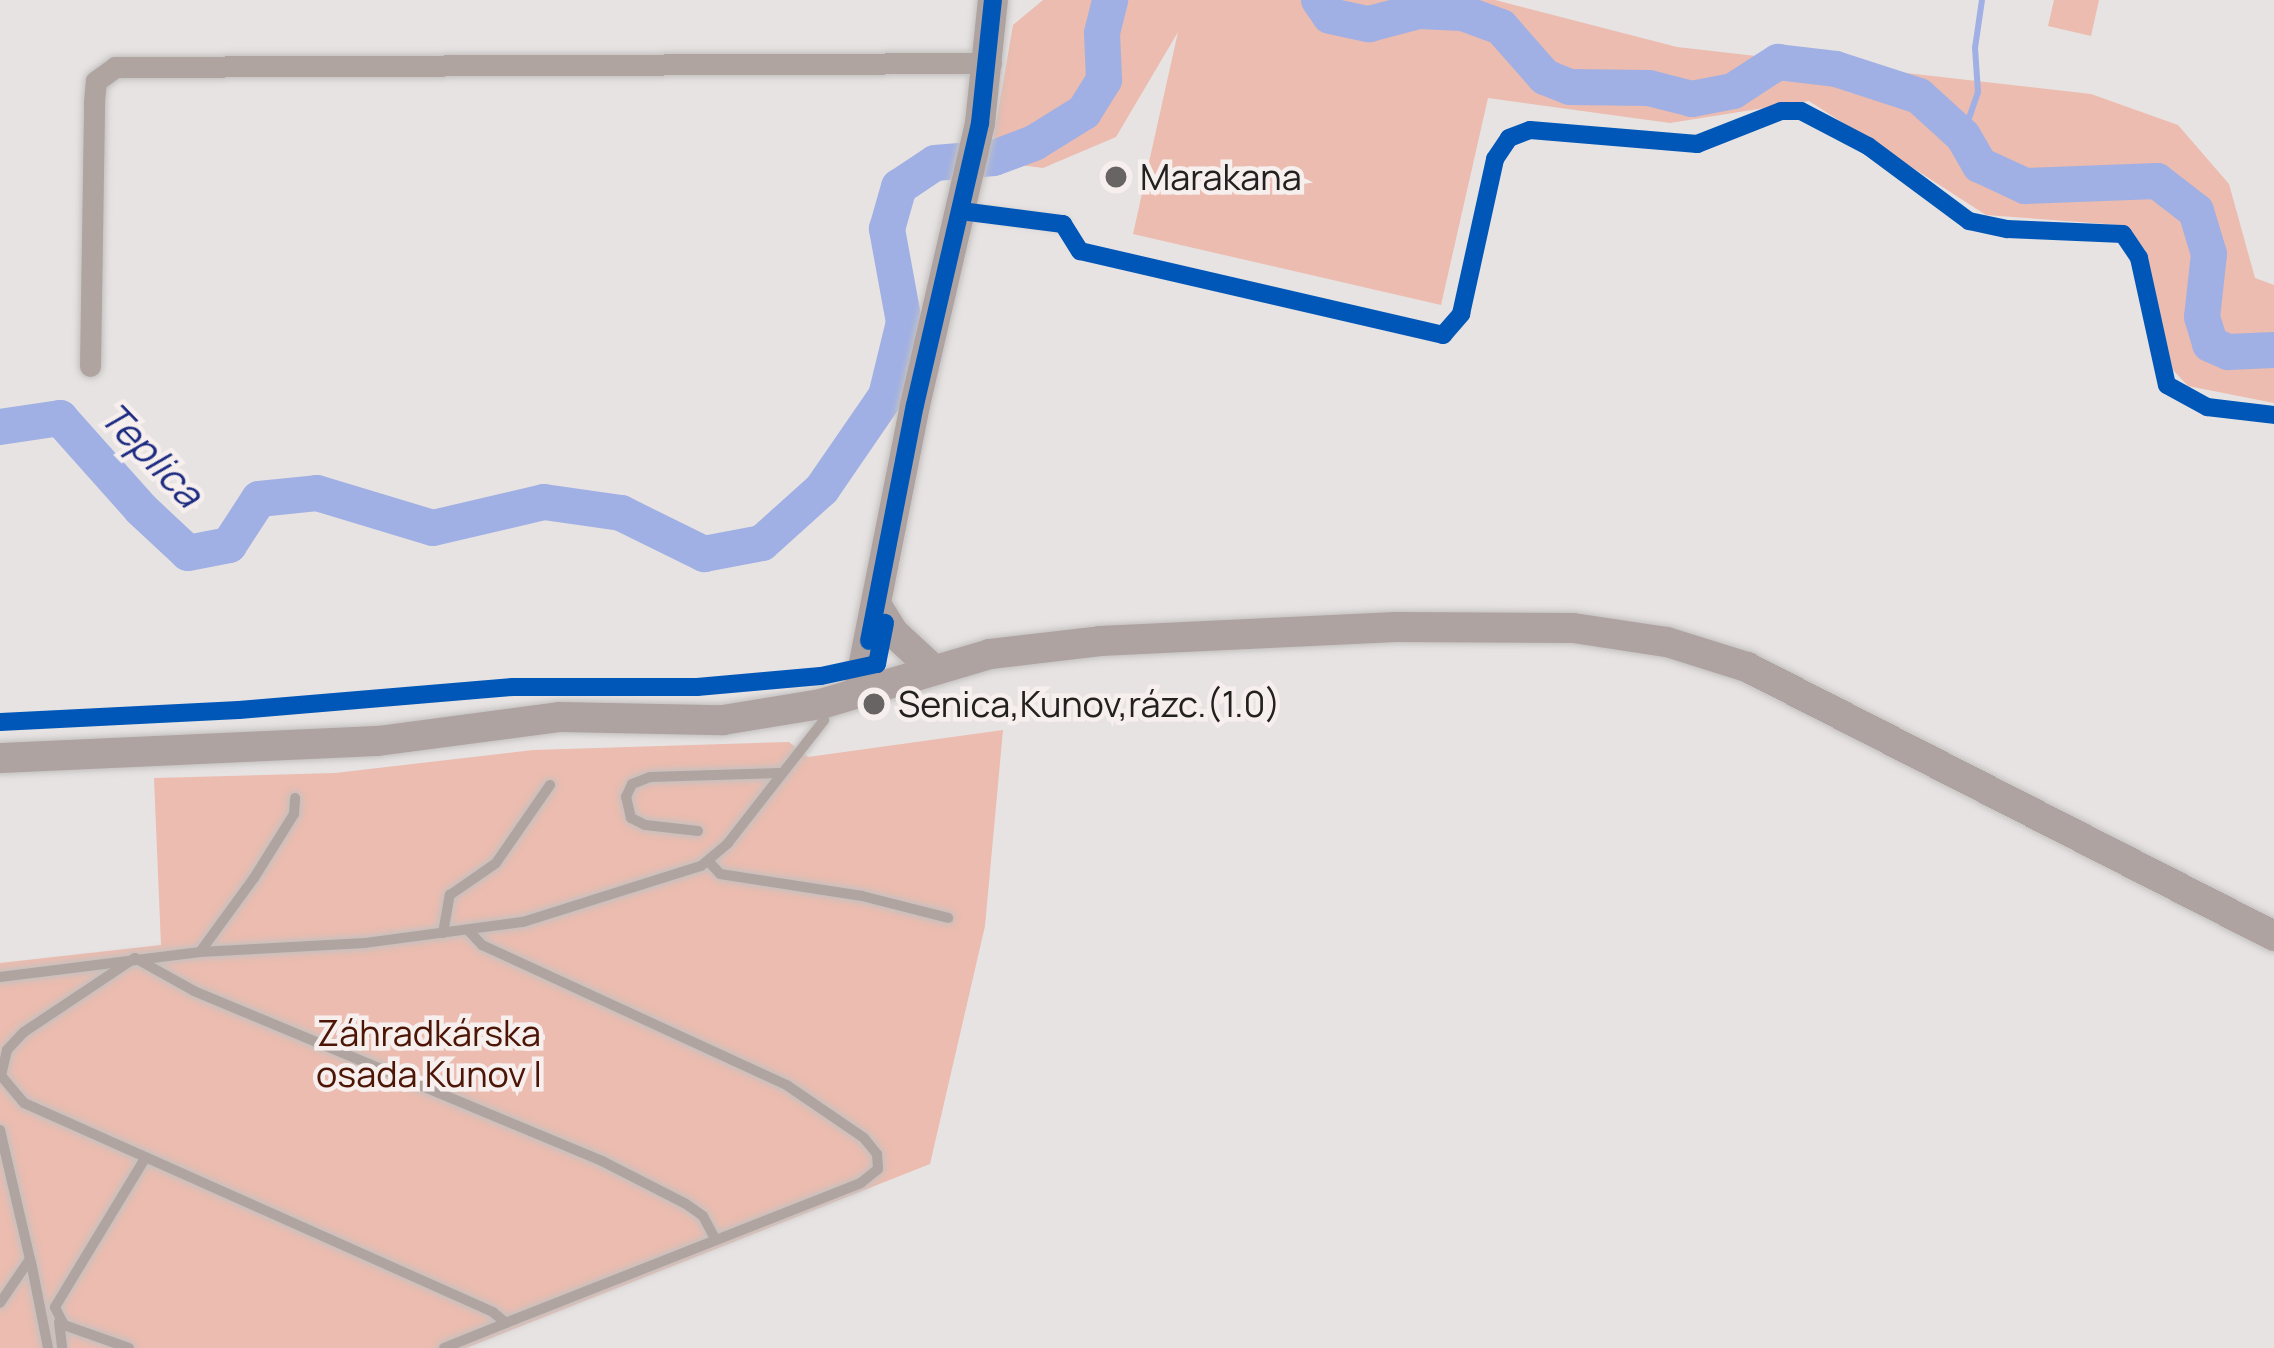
<!DOCTYPE html>
<html>
<head>
<meta charset="utf-8">
<style>
  body { margin:0 }
  #map { position:relative; width:2274px; height:1348px; overflow:hidden; background:#e7e3e2; font-family:Manrope,sans-serif }
  div>[style] { position:absolute }
  [style*='--x'] { left:calc(var(--x)*1px); top:calc(var(--y)*1px); width:calc(var(--w)*1px); rotate:calc(var(--a)*1deg) }
  .green>* { inset:0; background:#ebbcaf }
  .stream>* { height:6px; margin:-3px; padding:0 3px; transform-origin:3px; border-radius:3px; background:#a0b0e4 }
  .river>* { height:36px; margin:-18px; padding:0 18px; transform-origin:18px; border-radius:18px; background:#a0b0e4 }
  .roads { filter:drop-shadow(0 0 3px #c3c1c0) drop-shadow(0 0 3px #c3c1c0) }
  .lane>* { height:10px; margin:-5px; padding:0 5px; transform-origin:5px; border-radius:5px; background:#b0a4a1 }
  .street>* { height:21px; margin:-10.5px; padding:0 10.5px; transform-origin:10.5px; border-radius:10.5px; background:#b0a4a1 }
  .secondary>* { height:30px; margin:-15px; padding:0 15px; transform-origin:15px; border-radius:15px; background:#afa3a1 }
  .cycleway>* { height:18px; margin:-9px; padding:0 9px; transform-origin:9px; border-radius:9px; background:#0057b8 }
  .dots>* { width:33px; height:33px; translate:-50% -50%; box-sizing:border-box; border:6px solid #f7efed; border-radius:50% }
  span { translate:-50% -50%; white-space:nowrap; text-align:center; line-height:1.15; -webkit-text-stroke:9px #f7efed; paint-order:stroke }
  .poi-label { font-size:36px; color:#232020 }
  .left { translate:0 -50%; text-align:left }
  .park-label { font-size:36px; color:#4c1506 }
  .water-label { font-size:39px; color:#1c2b81; font-style:italic }
</style>
</head>
<body>
<div id="map">
  <div class="green">
    <div style="clip-path:polygon(1043px 0,1495px 0,1677px 47px,2091px 94px,2178px 125px,2229px 184px,2255px 278px,2274px 285px,2274px 403px,2188px 386px,2173px 370px,2145px 250px,2120px 225px,1986px 215px,1809px 101px,1670px 123px,1488px 98px,1441px 305px,1133px 234px,1178px 32px,1116px 137px,1043px 168px,996px 162px,991px 152px,1013px 25px)"></div>
    <div style="clip-path:polygon(2054px 0,2099px 0,2091px 36px,2048px 26px)"></div>
    <div style="clip-path:polygon(1003px 730px,985px 926px,930px 1164px,466px 1348px,0 1348px,0 963px,161px 945px,154px 778px,335px 773px,533px 750px,789px 742px,808px 757px)"></div>
  </div>
  <div class="stream">
    <div style="--x:1418;--y:0;--w:11;--a:85"></div>
    <div style="--x:1963;--y:136;--w:46;--a:-71.2"></div>
    <div style="--x:1978;--y:92;--w:44;--a:-93.9"></div>
    <div style="--x:1975;--y:48;--w:49;--a:-81.7"></div>
  </div>
  <div class="river">
    <div style="--x:1319;--y:0;--w:19;--a:55"></div>
    <div style="--x:1330;--y:16;--w:40;--a:12"></div>
    <div style="--x:1369;--y:24;--w:52;--a:-14.6"></div>
    <div style="--x:1419;--y:11;--w:44;--a:2.6"></div>
    <div style="--x:1463;--y:13;--w:40;--a:20.2"></div>
    <div style="--x:1501;--y:27;--w:67;--a:48.7"></div>
    <div style="--x:1545;--y:77;--w:27;--a:22"></div>
    <div style="--x:1570;--y:87;--w:79;--a:0.7"></div>
    <div style="--x:1649;--y:88;--w:44;--a:14.3"></div>
    <div style="--x:1692;--y:99;--w:42;--a:-11"></div>
    <div style="--x:1733;--y:91;--w:54;--a:-32.8"></div>
    <div style="--x:1778;--y:62;--w:58;--a:6.9"></div>
    <div style="--x:1836;--y:69;--w:87;--a:18"></div>
    <div style="--x:1919;--y:96;--w:59;--a:42.3"></div>
    <div style="--x:1963;--y:136;--w:34;--a:60"></div>
    <div style="--x:1980;--y:165;--w:50;--a:25"></div>
    <div style="--x:2025;--y:186;--w:132;--a:-2.2"></div>
    <div style="--x:2157;--y:181;--w:49;--a:37.6"></div>
    <div style="--x:2196;--y:211;--w:45;--a:73.2"></div>
    <div style="--x:2209;--y:254;--w:63;--a:96.3"></div>
    <div style="--x:2202;--y:317;--w:28;--a:73"></div>
    <div style="--x:2210;--y:344;--w:20;--a:24"></div>
    <div style="--x:2228;--y:352;--w:46;--a:-2.5"></div>
    <div style="--x:0;--y:427;--w:61;--a:-8.5"></div>
    <div style="--x:60;--y:418;--w:122;--a:48.3"></div>
    <div style="--x:141;--y:509;--w:64;--a:43.1"></div>
    <div style="--x:188;--y:553;--w:42;--a:-11"></div>
    <div style="--x:229;--y:545;--w:55;--a:-56.9"></div>
    <div style="--x:259;--y:499;--w:58;--a:-5.9"></div>
    <div style="--x:317;--y:493;--w:121;--a:16.8"></div>
    <div style="--x:433;--y:528;--w:114;--a:-13.2"></div>
    <div style="--x:544;--y:502;--w:78;--a:8.1"></div>
    <div style="--x:621;--y:513;--w:93;--a:26.3"></div>
    <div style="--x:704;--y:554;--w:59;--a:-10.7"></div>
    <div style="--x:762;--y:543;--w:81;--a:-42"></div>
    <div style="--x:822;--y:489;--w:113;--a:-55.5"></div>
    <div style="--x:886;--y:396;--w:76;--a:-76.3"></div>
    <div style="--x:904;--y:322;--w:95;--a:-100.4"></div>
    <div style="--x:887;--y:229;--w:44;--a:-74.1"></div>
    <div style="--x:899;--y:187;--w:43;--a:-33.7"></div>
    <div style="--x:935;--y:163;--w:59;--a:-4.8"></div>
    <div style="--x:994;--y:158;--w:43;--a:-20.6"></div>
    <div style="--x:1034;--y:143;--w:59;--a:-31.8"></div>
    <div style="--x:1084;--y:112;--w:38;--a:-58"></div>
    <div style="--x:1104;--y:80;--w:47;--a:-92.4"></div>
    <div style="--x:1102;--y:33;--w:34;--a:-76"></div>
  </div>
  <div class="roads">
    <div class="lane">
      <div style="--x:964;--y:211;--w:100;--a:7.5"></div>
      <div style="--x:698;--y:831;--w:53;--a:-173.5"></div>
      <div style="--x:645;--y:825;--w:16;--a:-153"></div>
      <div style="--x:631;--y:818;--w:22;--a:-103"></div>
      <div style="--x:626;--y:797;--w:14;--a:-65"></div>
      <div style="--x:632;--y:784;--w:19;--a:-21"></div>
      <div style="--x:650;--y:777;--w:130;--a:-1.8"></div>
      <div style="--x:709;--y:862;--w:16;--a:47"></div>
      <div style="--x:720;--y:874;--w:144;--a:8.8"></div>
      <div style="--x:862;--y:896;--w:89;--a:14.3"></div>
      <div style="--x:468;--y:930;--w:21;--a:47"></div>
      <div style="--x:482;--y:945;--w:337;--a:24.7"></div>
      <div style="--x:788;--y:1086;--w:92;--a:34.4"></div>
      <div style="--x:864;--y:1138;--w:21;--a:51"></div>
      <div style="--x:877;--y:1154;--w:15;--a:86"></div>
      <div style="--x:878;--y:1169;--w:22;--a:141"></div>
      <div style="--x:861;--y:1183;--w:382;--a:158.5"></div>
      <div style="--x:506;--y:1323;--w:17;--a:-140"></div>
      <div style="--x:493;--y:1312;--w:513;--a:-155.98"></div>
      <div style="--x:24;--y:1103;--w:35;--a:-130"></div>
      <div style="--x:1;--y:1076;--w:27;--a:-77"></div>
      <div style="--x:7;--y:1050;--w:25;--a:-47"></div>
      <div style="--x:24;--y:1032;--w:133;--a:-33.7"></div>
      <div style="--x:135;--y:958;--w:68;--a:29.2"></div>
      <div style="--x:194;--y:991;--w:442;--a:22.6"></div>
      <div style="--x:602;--y:1161;--w:94;--a:27.1"></div>
      <div style="--x:686;--y:1204;--w:21;--a:35"></div>
      <div style="--x:703;--y:1216;--w:27;--a:62"></div>
      <div style="--x:443;--y:933;--w:39;--a:-80"></div>
      <div style="--x:450;--y:895;--w:56;--a:-34.8"></div>
      <div style="--x:496;--y:863;--w:95;--a:-55.3"></div>
      <div style="--x:200;--y:952;--w:92;--a:-53.9"></div>
      <div style="--x:254;--y:878;--w:75;--a:-58"></div>
      <div style="--x:294;--y:814;--w:16;--a:-86"></div>
      <div style="--x:0;--y:977;--w:202;--a:-7.1"></div>
      <div style="--x:200;--y:952;--w:165;--a:-3.1"></div>
      <div style="--x:365;--y:943;--w:159;--a:-7.6"></div>
      <div style="--x:523;--y:922;--w:187;--a:-17.5"></div>
      <div style="--x:701;--y:866;--w:35;--a:-40"></div>
      <div style="--x:728;--y:843;--w:156;--a:-52"></div>
      <div style="--x:824;--y:720;--w:15;--a:-101"></div>
      <div style="--x:0;--y:1130;--w:132;--a:76.9"></div>
      <div style="--x:30;--y:1259;--w:53;--a:124.3"></div>
      <div style="--x:31;--y:1262;--w:88;--a:78.8"></div>
      <div style="--x:59;--y:1322;--w:26;--a:83"></div>
      <div style="--x:129;--y:1348;--w:69;--a:-160.5"></div>
      <div style="--x:64;--y:1325;--w:20;--a:-117"></div>
      <div style="--x:55;--y:1307;--w:175;--a:-58.8"></div>
      <div style="--x:444;--y:1348;--w:67;--a:-22"></div>
    </div>
    <div class="street">
      <div style="--x:90;--y:366;--w:264;--a:-89.1"></div>
      <div style="--x:94;--y:102;--w:21;--a:-85"></div>
      <div style="--x:96;--y:81;--w:24;--a:-36"></div>
      <div style="--x:115;--y:67;--w:876;--a:-0.26"></div>
    </div>
    <div class="secondary">
      <div style="--x:877;--y:606;--w:32;--a:58"></div>
      <div style="--x:894;--y:633;--w:53;--a:42.7"></div>
      <div style="--x:858;--y:693;--w:294;--a:-78.8"></div>
      <div style="--x:915;--y:405;--w:289;--a:-77"></div>
      <div style="--x:980;--y:123;--w:124;--a:-84"></div>
      <div style="--x:0;--y:758;--w:378;--a:-2.6"></div>
      <div style="--x:378;--y:741;--w:184;--a:-7.5"></div>
      <div style="--x:560;--y:717;--w:163;--a:1.1"></div>
      <div style="--x:723;--y:720;--w:99;--a:-9.3"></div>
      <div style="--x:821;--y:704;--w:176;--a:-16.5"></div>
      <div style="--x:990;--y:654;--w:111;--a:-6.7"></div>
      <div style="--x:1100;--y:641;--w:296;--a:-2.7"></div>
      <div style="--x:1396;--y:627;--w:177;--a:0.3"></div>
      <div style="--x:1573;--y:628;--w:95;--a:8.5"></div>
      <div style="--x:1667;--y:642;--w:84;--a:17.4"></div>
      <div style="--x:1747;--y:667;--w:592;--a:27.04"></div>
    </div>
  </div>
  <div class="cycleway">
    <div style="--x:961;--y:211;--w:103;--a:7.3"></div>
    <div style="--x:1063;--y:224;--w:32;--a:58"></div>
    <div style="--x:1080;--y:251;--w:373;--a:13"></div>
    <div style="--x:1443;--y:335;--w:28;--a:-49"></div>
    <div style="--x:1461;--y:314;--w:159;--a:-77.6"></div>
    <div style="--x:1495;--y:159;--w:25;--a:-56"></div>
    <div style="--x:1509;--y:138;--w:22;--a:-21"></div>
    <div style="--x:1530;--y:130;--w:168;--a:4.8"></div>
    <div style="--x:1697;--y:144;--w:90;--a:-21.4"></div>
    <div style="--x:1781;--y:111;--w:20;--a:0"></div>
    <div style="--x:1801;--y:111;--w:76;--a:27.6"></div>
    <div style="--x:1868;--y:146;--w:126;--a:36.6"></div>
    <div style="--x:1969;--y:221;--w:39;--a:12"></div>
    <div style="--x:2007;--y:229;--w:116;--a:2.5"></div>
    <div style="--x:2123;--y:234;--w:29;--a:56"></div>
    <div style="--x:2139;--y:258;--w:130;--a:77.6"></div>
    <div style="--x:2167;--y:385;--w:46;--a:28.8"></div>
    <div style="--x:2207;--y:407;--w:67;--a:6.8"></div>
    <div style="--x:869;--y:641;--w:240;--a:-79"></div>
    <div style="--x:915;--y:405;--w:289;--a:-77"></div>
    <div style="--x:980;--y:123;--w:124;--a:-84"></div>
    <div style="--x:0;--y:722;--w:239;--a:-2.9"></div>
    <div style="--x:239;--y:710;--w:275;--a:-4.8"></div>
    <div style="--x:513;--y:687;--w:184;--a:0"></div>
    <div style="--x:697;--y:687;--w:124;--a:-5.1"></div>
    <div style="--x:821;--y:676;--w:57;--a:-12.1"></div>
    <div style="--x:877;--y:664;--w:42;--a:-79"></div>
  </div>
  <div class="dots">
    <div style="left:1116px;top:177px;background:#686464"></div>
    <div style="left:874px;top:704px;background:#686464"></div>
  </div>
  <div class="poi-label">
    <span class="left" style="left:1140px;top:177px">Marakana</span>
    <span class="left" style="left:898px;top:704px">Senica,Kunov,rázc.(1.0)</span>
  </div>
  <div class="park-label">
    <span style="left:429px;top:1053px">Záhradkárska<br>osada Kunov I</span>
  </div>
  <div class="water-label">
    <span style="left:152px;top:454px;rotate:46deg">Teplica</span>
  </div>
</div>
</body>
</html>
